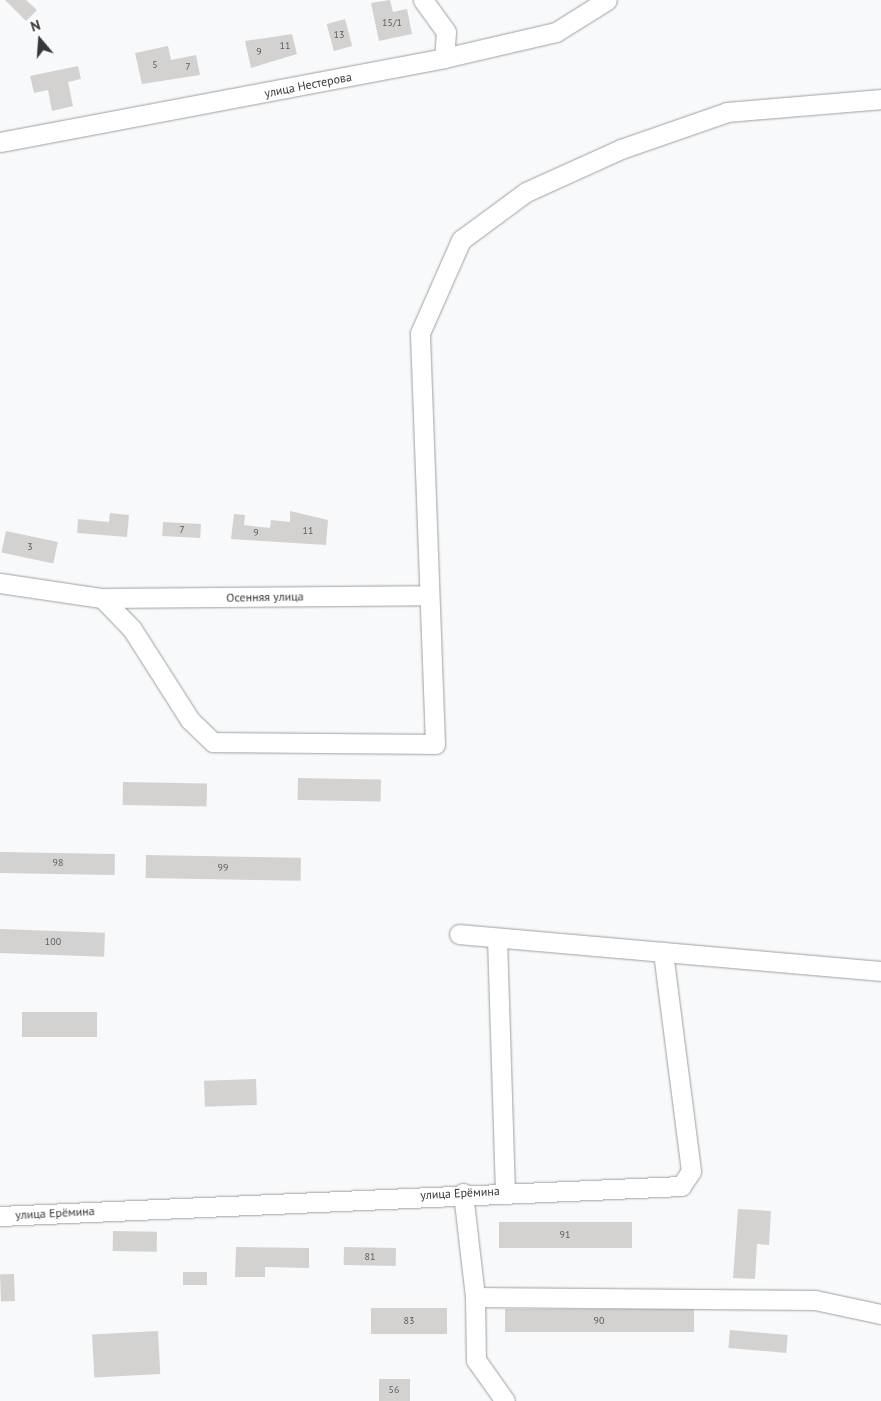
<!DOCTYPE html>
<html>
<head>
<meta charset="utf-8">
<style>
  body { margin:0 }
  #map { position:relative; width:881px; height:1401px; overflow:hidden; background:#f8f9fa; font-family:"PT Sans",sans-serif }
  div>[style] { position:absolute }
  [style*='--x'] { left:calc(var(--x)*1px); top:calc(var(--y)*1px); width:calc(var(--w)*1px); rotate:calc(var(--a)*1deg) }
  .building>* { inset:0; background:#d4d2d1; transform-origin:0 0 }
  .roads { filter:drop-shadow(0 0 1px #9e9fa0) drop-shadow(0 0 1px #9e9fa0) }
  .minor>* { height:19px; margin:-9.5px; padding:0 9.5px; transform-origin:9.5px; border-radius:9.5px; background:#fff }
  span { translate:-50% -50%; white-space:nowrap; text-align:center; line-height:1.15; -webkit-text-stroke:4px #fff; paint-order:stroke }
  .number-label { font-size:10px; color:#5e5e5e }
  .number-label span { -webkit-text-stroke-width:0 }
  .street-label { font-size:12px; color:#373737 }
  .north { position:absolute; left:15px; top:15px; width:50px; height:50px; -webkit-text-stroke:4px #fff; paint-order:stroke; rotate:342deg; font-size:14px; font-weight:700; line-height:20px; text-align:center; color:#373737 }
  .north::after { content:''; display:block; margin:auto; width:18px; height:22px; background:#373737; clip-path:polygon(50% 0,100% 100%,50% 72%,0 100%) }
</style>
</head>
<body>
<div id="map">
  <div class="building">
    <div style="clip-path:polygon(5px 0,26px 0,37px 10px,26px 21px)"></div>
    <div style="clip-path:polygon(390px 0,393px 12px,407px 9px,412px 34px,379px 41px,371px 3px)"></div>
    <div style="left:345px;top:19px;width:28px;height:19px;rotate:75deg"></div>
    <div style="clip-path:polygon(292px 34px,297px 54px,251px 68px,245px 41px)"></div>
    <div style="clip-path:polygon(168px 46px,171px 60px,196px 55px,200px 75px,142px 84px,135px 53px)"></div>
    <div style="clip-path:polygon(78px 66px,81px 79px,68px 82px,73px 106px,52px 111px,48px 90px,34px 93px,30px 76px)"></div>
    <div style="clip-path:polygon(290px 511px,328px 520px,326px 545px,231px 539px,234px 514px,245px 515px,244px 525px,270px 528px,271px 520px,290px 522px)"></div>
    <div style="clip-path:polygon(110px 513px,129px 515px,127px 537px,77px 533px,78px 519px,109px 522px)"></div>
    <div style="left:163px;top:522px;width:38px;height:14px;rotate:3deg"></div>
    <div style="left:6px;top:531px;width:53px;height:22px;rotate:12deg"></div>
    <div style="left:298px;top:778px;width:83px;height:22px;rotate:1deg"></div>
    <div style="left:123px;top:782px;width:84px;height:23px;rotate:1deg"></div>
    <div style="left:0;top:852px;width:115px;height:21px;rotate:1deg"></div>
    <div style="left:146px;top:855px;width:155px;height:23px;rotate:1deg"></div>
    <div style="left:0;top:929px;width:105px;height:24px;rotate:2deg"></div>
    <div style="left:22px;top:1012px;width:75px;height:25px"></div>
    <div style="left:256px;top:1079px;width:26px;height:52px;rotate:88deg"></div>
    <div style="clip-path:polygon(738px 1209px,771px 1211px,769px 1245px,757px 1244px,755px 1279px,733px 1278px)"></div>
    <div style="left:632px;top:1222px;width:26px;height:133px;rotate:90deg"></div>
    <div style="left:113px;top:1231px;width:44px;height:20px;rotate:1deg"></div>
    <div style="clip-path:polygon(236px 1247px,309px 1248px,309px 1268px,265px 1267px,265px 1277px,235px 1277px)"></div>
    <div style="left:344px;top:1247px;width:52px;height:18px;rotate:1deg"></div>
    <div style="left:183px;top:1272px;width:24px;height:13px"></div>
    <div style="left:14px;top:1274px;width:27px;height:14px;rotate:88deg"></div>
    <div style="left:371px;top:1308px;width:76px;height:26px"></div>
    <div style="left:505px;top:1309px;width:189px;height:23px"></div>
    <div style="left:730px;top:1330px;width:58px;height:18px;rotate:5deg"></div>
    <div style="left:158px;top:1331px;width:43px;height:66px;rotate:87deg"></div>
    <div style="left:379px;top:1379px;width:31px;height:22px"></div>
  </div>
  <div class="roads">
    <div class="minor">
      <div style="--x:423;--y:0;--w:39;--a:54"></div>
      <div style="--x:446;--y:32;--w:26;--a:94"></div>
      <div style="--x:0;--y:142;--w:452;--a:-10.7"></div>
      <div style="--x:444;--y:58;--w:115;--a:-13.1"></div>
      <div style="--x:556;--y:32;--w:60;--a:-32.1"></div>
      <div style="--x:0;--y:583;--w:103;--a:8.4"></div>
      <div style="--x:102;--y:598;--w:325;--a:-0.5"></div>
      <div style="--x:102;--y:598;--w:43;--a:45.9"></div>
      <div style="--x:132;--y:629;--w:108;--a:57.5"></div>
      <div style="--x:190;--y:720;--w:32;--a:44"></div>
      <div style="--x:213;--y:742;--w:222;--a:0.5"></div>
      <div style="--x:435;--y:744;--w:411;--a:-92.1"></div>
      <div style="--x:420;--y:333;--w:102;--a:-66.2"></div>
      <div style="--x:461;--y:240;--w:81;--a:-36.4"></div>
      <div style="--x:526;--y:192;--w:104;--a:-24.4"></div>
      <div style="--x:621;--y:149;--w:112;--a:-19.2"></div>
      <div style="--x:727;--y:112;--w:155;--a:-4.8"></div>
      <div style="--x:459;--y:934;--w:424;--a:5"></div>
      <div style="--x:497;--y:938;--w:253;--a:88.2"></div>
      <div style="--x:463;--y:1193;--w:105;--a:83.4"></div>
      <div style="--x:475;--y:1297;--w:63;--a:89.1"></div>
      <div style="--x:476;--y:1360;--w:50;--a:54.7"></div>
      <div style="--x:0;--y:1216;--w:682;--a:-2.52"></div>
      <div style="--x:681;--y:1186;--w:18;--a:-56"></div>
      <div style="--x:691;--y:1171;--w:221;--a:-97.3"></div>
      <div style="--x:475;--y:1297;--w:340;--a:0.5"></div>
      <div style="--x:815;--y:1300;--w:67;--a:12"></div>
    </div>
  </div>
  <div class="number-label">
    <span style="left:392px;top:23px">15/1</span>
    <span style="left:339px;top:35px">13</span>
    <span style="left:285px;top:46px">11</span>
    <span style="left:259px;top:52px">9</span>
    <span style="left:155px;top:65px">5</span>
    <span style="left:188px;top:67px">7</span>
    <span style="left:182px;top:530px">7</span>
    <span style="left:308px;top:531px">11</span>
    <span style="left:256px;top:533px">9</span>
    <span style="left:30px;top:547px">3</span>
    <span style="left:58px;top:863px">98</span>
    <span style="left:223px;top:868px">99</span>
    <span style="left:53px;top:942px">100</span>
    <span style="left:565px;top:1235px">91</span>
    <span style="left:370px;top:1257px">81</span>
    <span style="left:409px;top:1321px">83</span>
    <span style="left:599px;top:1321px">90</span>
    <span style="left:394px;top:1390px">56</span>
  </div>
  <div class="street-label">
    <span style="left:308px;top:85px;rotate:-11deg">улица Нестерова</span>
    <span style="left:265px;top:597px;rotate:-1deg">Осенняя улица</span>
    <span style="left:460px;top:1193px;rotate:-3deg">улица Ерёмина</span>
    <span style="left:55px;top:1213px;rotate:-3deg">улица Ерёмина</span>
  </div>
  <div class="north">N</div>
</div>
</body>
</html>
